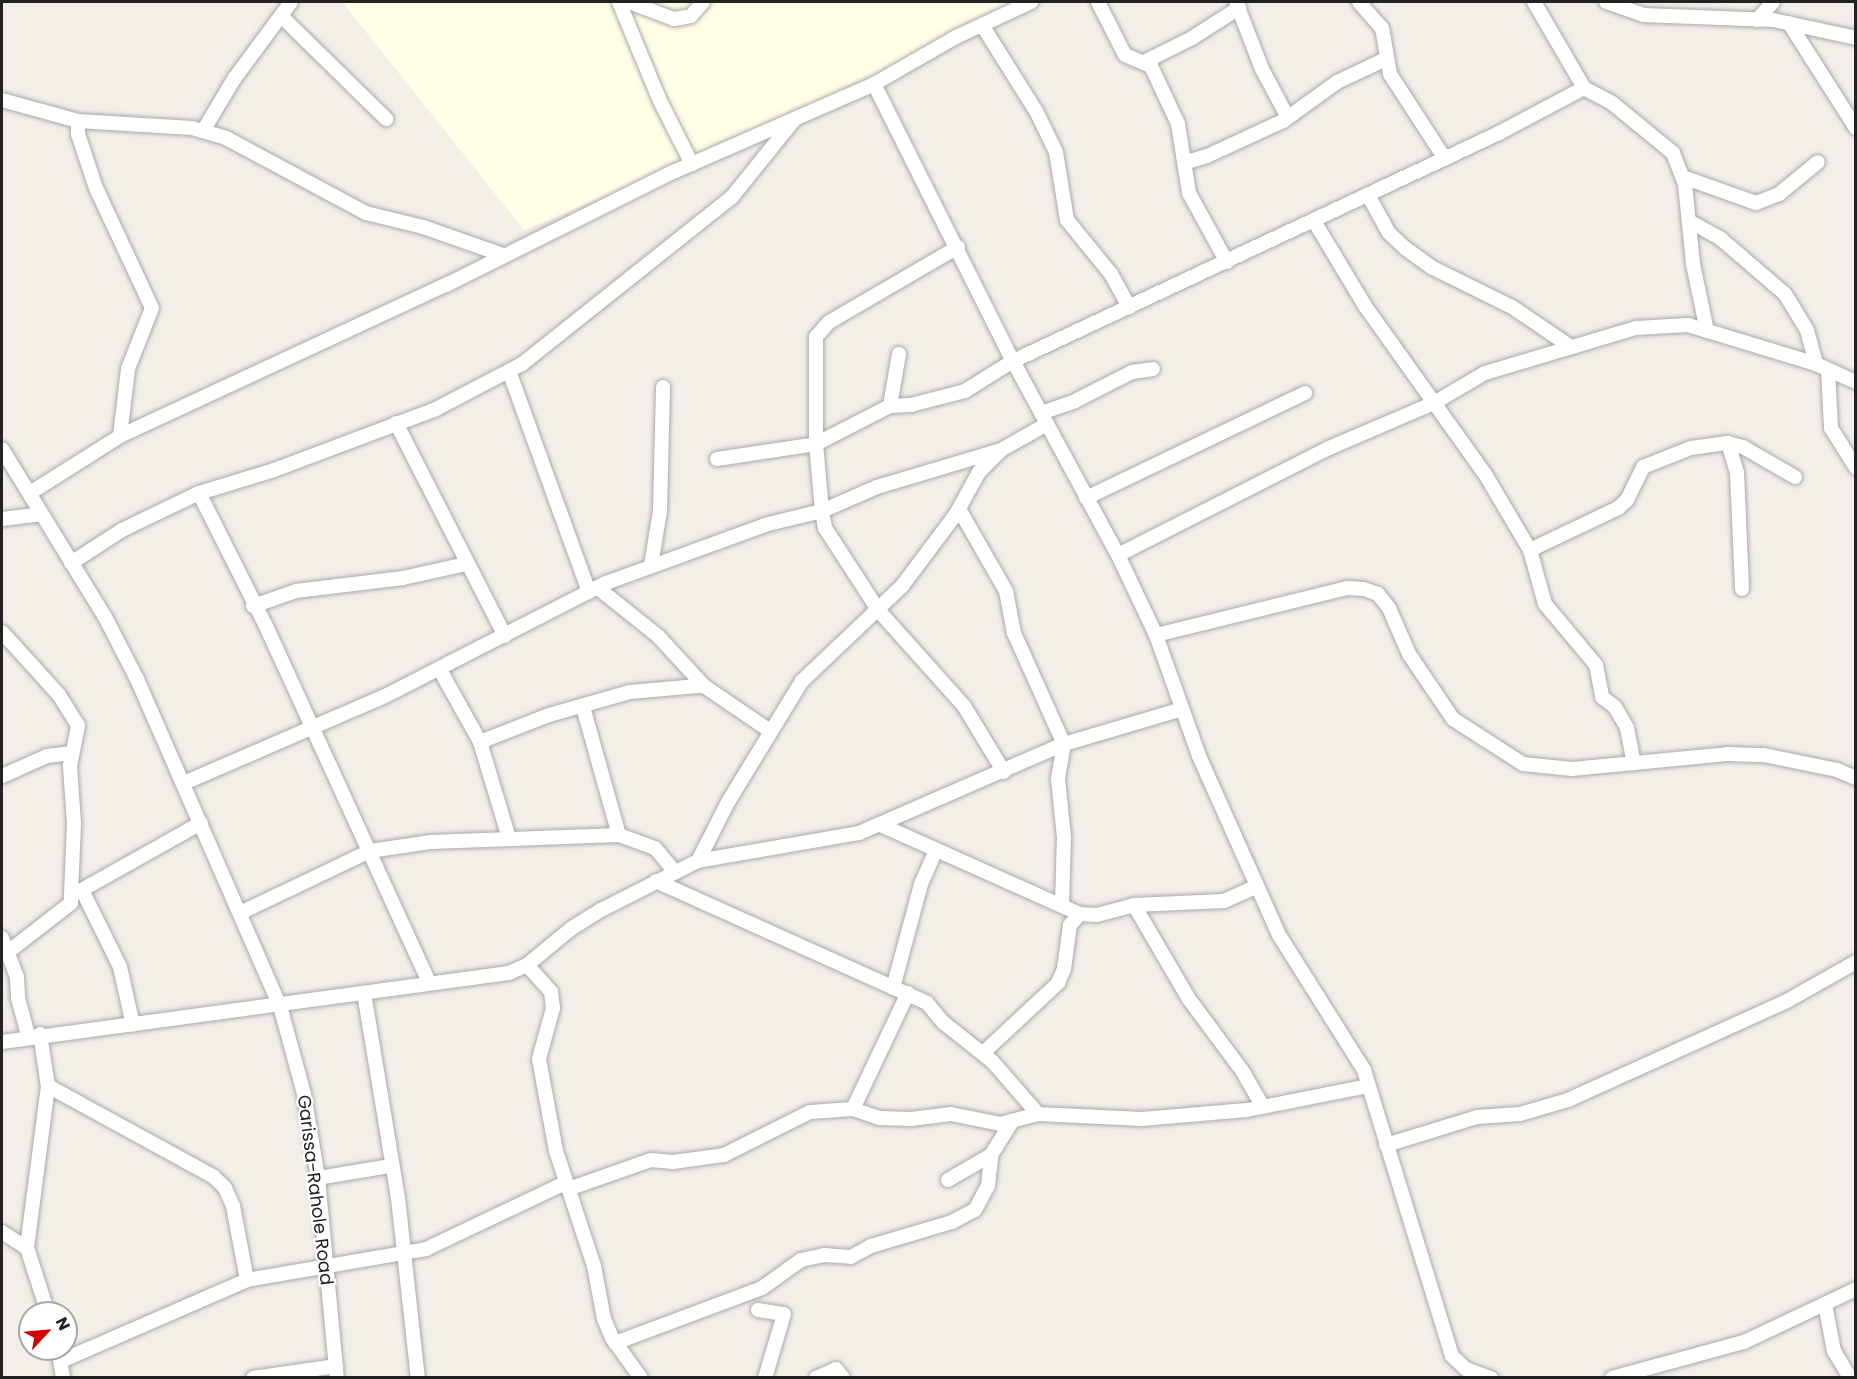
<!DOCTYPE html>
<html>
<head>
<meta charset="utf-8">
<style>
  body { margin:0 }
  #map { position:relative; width:1857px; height:1379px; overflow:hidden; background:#f2efe9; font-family:Poppins,sans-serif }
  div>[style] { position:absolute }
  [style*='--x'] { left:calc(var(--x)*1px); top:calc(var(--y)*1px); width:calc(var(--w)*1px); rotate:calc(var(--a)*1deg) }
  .education>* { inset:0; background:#ffffe5 }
  .roads { filter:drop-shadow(0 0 2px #a9a9a9) drop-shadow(0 0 2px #a9a9a9) }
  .minor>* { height:14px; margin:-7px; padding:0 7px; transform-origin:7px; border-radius:7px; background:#fff }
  span { translate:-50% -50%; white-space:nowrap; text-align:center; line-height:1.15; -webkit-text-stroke:4.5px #fff; paint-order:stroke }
  .street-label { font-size:18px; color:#222 }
  .frame { position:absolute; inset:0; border:3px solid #222; pointer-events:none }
  .north { position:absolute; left:18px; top:1301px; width:60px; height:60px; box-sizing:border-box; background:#fff; border:2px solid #a7a7a7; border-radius:50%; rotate:64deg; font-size:16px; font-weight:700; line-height:24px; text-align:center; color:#222 }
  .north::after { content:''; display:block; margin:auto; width:21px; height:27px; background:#d40000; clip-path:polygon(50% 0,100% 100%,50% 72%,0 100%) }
</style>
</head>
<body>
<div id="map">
  <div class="education">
    <div style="clip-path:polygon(342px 2px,1035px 2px,710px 152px,524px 230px)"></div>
  </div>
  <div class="roads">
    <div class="minor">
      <div style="--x:619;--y:2;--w:107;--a:67.5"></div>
      <div style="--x:660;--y:101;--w:71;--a:63.1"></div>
      <div style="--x:629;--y:2;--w:48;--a:20.7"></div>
      <div style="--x:674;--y:19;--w:17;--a:-10"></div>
      <div style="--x:691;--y:16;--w:18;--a:-49"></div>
      <div style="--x:1098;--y:2;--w:59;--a:63"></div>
      <div style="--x:1125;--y:55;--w:28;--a:23"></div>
      <div style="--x:1151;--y:66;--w:64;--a:65"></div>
      <div style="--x:1178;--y:124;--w:70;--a:80.9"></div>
      <div style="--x:1189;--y:193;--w:79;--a:61.2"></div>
      <div style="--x:1236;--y:2;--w:72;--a:68.8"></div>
      <div style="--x:1262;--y:69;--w:55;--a:62"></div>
      <div style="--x:1359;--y:2;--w:35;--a:49"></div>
      <div style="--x:1382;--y:28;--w:47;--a:80.1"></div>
      <div style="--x:1390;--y:74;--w:101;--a:57.1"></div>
      <div style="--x:1534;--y:2;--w:99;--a:59.8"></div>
      <div style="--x:1584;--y:88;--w:32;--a:28"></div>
      <div style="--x:1612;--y:103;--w:79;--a:39.3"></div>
      <div style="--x:1673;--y:153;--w:33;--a:69"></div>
      <div style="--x:1685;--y:184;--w:80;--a:84.3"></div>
      <div style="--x:1693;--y:264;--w:68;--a:78.2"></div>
      <div style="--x:1606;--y:2;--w:39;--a:19"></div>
      <div style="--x:1643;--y:15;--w:130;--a:2.2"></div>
      <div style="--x:1773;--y:20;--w:85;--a:12.2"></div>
      <div style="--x:282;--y:17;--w:146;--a:44.4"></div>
      <div style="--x:1757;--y:20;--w:24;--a:-48"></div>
      <div style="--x:1789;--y:23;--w:125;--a:57.5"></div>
      <div style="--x:982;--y:25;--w:102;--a:57.9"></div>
      <div style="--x:1036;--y:111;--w:46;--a:64"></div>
      <div style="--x:1056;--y:152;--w:69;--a:80.8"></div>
      <div style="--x:1067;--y:220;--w:70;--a:50.8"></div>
      <div style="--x:1111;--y:274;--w:38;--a:61"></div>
      <div style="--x:1146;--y:61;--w:51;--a:-26.6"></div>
      <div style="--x:1192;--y:38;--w:56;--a:-32.6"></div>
      <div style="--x:874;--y:84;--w:310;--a:63.4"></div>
      <div style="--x:1013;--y:361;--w:221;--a:61.6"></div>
      <div style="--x:1118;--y:555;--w:89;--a:64.6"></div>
      <div style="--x:1156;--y:635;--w:128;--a:70.4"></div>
      <div style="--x:1199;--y:756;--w:196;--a:65.9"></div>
      <div style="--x:1279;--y:935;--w:160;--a:57.8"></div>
      <div style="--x:1364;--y:1070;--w:299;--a:72.9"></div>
      <div style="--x:1452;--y:1356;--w:19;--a:43"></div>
      <div style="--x:1466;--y:1369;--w:27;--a:20"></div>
      <div style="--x:2;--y:100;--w:79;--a:15.4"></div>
      <div style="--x:78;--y:121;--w:114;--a:3.5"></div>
      <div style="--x:192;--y:128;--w:35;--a:16"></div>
      <div style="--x:226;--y:138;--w:159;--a:28.2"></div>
      <div style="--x:366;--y:213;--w:59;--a:13.8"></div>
      <div style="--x:423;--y:227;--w:85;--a:19.3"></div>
      <div style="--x:78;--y:121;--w:13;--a:90"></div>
      <div style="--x:78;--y:134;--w:57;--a:71.6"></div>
      <div style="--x:96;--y:188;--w:132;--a:65"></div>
      <div style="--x:152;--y:308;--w:66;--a:111.5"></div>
      <div style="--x:128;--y:369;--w:67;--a:96.8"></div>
      <div style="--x:203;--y:131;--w:61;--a:-59.2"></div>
      <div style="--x:234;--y:79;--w:96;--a:-53.5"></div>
      <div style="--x:1184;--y:163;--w:24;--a:-17"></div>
      <div style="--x:1207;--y:156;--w:84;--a:-24.7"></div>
      <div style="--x:1283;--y:121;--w:67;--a:-35.8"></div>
      <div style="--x:1337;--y:82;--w:52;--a:-25.1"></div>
      <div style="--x:1683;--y:177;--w:77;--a:19.6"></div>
      <div style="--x:1756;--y:203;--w:25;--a:-21"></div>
      <div style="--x:1779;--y:194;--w:50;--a:-39.4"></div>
      <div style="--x:1368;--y:195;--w:43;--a:61.1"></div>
      <div style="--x:1389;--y:233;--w:22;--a:43"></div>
      <div style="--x:1405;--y:248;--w:34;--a:36"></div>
      <div style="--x:1433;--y:268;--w:88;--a:26.3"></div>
      <div style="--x:1512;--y:307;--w:71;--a:34.1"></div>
      <div style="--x:1314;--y:221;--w:99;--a:59"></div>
      <div style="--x:1365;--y:306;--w:206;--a:54.5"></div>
      <div style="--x:1485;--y:474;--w:88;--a:59.4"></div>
      <div style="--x:1530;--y:550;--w:56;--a:74.5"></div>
      <div style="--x:1545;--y:604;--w:80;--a:50.1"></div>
      <div style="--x:1596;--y:665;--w:33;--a:79"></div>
      <div style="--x:1602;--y:697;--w:16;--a:38"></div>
      <div style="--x:1615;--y:707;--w:24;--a:60"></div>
      <div style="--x:1627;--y:728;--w:36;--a:79"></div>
      <div style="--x:1689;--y:221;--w:37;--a:29"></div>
      <div style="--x:1721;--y:239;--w:84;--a:40.7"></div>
      <div style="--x:1785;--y:294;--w:42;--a:58.6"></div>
      <div style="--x:1807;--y:330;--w:35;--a:75"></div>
      <div style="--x:958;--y:247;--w:149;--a:149.8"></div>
      <div style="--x:829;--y:322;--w:20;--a:131"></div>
      <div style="--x:816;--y:337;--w:107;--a:90"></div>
      <div style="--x:816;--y:444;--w:67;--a:84.9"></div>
      <div style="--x:822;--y:511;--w:17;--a:80"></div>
      <div style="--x:825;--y:528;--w:99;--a:57"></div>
      <div style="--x:879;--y:611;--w:127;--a:48.2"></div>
      <div style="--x:964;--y:706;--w:77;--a:58.8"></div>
      <div style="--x:1828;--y:370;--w:58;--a:87"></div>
      <div style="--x:1831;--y:428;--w:47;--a:58"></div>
      <div style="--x:509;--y:371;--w:235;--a:70.1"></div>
      <div style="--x:890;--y:406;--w:53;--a:-80.2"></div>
      <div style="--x:1041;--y:413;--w:36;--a:-19"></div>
      <div style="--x:1075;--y:401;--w:64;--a:-27"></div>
      <div style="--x:1132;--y:372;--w:21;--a:-8"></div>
      <div style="--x:396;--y:423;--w:239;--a:62.9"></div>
      <div style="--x:1728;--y:443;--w:31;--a:73"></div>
      <div style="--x:1737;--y:473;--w:116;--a:87.5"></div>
      <div style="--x:2;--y:449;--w:197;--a:58.5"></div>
      <div style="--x:105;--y:617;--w:70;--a:62.7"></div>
      <div style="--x:137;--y:679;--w:357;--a:66.4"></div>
      <div style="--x:280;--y:1006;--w:91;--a:74.7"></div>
      <div style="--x:304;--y:1094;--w:85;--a:80.5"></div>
      <div style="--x:318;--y:1178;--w:201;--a:84.6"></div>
      <div style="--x:717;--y:459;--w:100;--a:-8.6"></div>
      <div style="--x:816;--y:444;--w:83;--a:-27.2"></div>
      <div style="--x:890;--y:406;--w:21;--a:-3"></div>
      <div style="--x:911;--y:405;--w:56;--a:-14.5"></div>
      <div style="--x:965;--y:391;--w:57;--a:-32"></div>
      <div style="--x:1013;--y:361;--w:537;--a:-25.13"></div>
      <div style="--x:1499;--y:133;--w:96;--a:-27.9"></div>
      <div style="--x:30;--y:493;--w:107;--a:-32.3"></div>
      <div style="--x:120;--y:436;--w:359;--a:-24.9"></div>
      <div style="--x:446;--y:285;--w:254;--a:-26.5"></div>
      <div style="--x:673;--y:172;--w:219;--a:-23.6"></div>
      <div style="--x:874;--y:84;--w:95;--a:-29.8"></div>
      <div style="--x:956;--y:37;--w:83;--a:-25"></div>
      <div style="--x:199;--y:493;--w:147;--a:63.3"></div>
      <div style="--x:265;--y:624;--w:395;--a:65.4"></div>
      <div style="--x:1086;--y:498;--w:243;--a:-25.6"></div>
      <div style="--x:959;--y:509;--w:95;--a:60.2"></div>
      <div style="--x:1006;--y:591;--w:43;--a:79.2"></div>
      <div style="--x:1014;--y:633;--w:122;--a:65.8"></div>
      <div style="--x:1064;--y:744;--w:36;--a:100"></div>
      <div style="--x:1058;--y:779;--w:58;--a:84.1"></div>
      <div style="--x:1064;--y:837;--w:66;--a:91.7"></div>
      <div style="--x:2;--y:519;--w:39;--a:-7"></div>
      <div style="--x:1530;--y:550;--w:98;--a:-25.5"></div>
      <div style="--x:1618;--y:508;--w:12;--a:-42"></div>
      <div style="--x:1627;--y:500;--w:37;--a:-64"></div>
      <div style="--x:1643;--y:467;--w:52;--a:-21.6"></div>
      <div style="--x:1691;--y:448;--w:37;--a:-8"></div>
      <div style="--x:1728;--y:443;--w:16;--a:15"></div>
      <div style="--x:1743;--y:447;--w:60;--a:30"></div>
      <div style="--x:1118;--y:555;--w:237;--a:-26.9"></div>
      <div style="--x:1329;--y:448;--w:114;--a:-23.2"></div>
      <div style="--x:1434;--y:403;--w:59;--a:-30.5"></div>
      <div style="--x:1485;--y:373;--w:158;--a:-16.6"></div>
      <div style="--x:1636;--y:328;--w:52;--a:-3.3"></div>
      <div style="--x:1688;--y:325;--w:134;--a:16.9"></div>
      <div style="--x:1816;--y:364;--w:44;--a:24.2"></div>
      <div style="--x:71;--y:563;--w:61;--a:-32.9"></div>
      <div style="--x:122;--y:530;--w:85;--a:-25.7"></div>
      <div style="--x:199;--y:493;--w:78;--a:-17"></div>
      <div style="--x:274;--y:470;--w:171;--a:-20.6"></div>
      <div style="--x:434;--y:410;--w:99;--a:-27.6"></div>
      <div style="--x:522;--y:364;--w:268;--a:-38.5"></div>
      <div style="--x:732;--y:197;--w:100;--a:-51.1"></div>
      <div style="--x:651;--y:566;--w:56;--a:-80.7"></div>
      <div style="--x:660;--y:511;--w:124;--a:-88.6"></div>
      <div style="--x:598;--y:588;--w:77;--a:38.7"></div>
      <div style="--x:658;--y:636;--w:68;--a:47.4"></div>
      <div style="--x:253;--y:606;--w:46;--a:-19.2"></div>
      <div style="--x:296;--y:591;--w:108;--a:-6.9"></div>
      <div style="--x:403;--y:578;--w:65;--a:-12.5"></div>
      <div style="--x:2;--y:632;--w:85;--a:47.9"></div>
      <div style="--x:59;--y:695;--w:36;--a:58"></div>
      <div style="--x:78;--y:726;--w:41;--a:101.3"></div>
      <div style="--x:70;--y:766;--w:57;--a:86"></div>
      <div style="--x:74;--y:823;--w:73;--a:92.4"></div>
      <div style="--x:1156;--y:635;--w:197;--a:-13.8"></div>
      <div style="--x:1347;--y:588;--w:17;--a:3"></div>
      <div style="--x:1364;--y:589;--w:15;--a:20"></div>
      <div style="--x:1378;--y:594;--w:18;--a:52"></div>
      <div style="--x:1389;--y:608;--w:50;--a:66.5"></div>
      <div style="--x:1409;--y:654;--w:78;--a:55.9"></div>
      <div style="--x:1453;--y:719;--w:83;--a:32.7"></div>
      <div style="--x:1523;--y:764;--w:49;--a:5.8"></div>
      <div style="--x:1572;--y:769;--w:158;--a:-5.5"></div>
      <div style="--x:1729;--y:754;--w:35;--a:2"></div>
      <div style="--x:1764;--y:755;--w:75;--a:11.6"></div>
      <div style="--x:1837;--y:770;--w:21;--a:23"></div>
      <div style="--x:440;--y:670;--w:82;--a:60.9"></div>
      <div style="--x:480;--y:742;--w:100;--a:73.2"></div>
      <div style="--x:583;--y:707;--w:133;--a:74.3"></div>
      <div style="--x:480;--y:742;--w:74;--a:-21.4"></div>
      <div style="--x:549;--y:715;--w:84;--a:-15.9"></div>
      <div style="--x:630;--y:692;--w:68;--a:-5"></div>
      <div style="--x:698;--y:686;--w:6;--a:0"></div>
      <div style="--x:704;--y:686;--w:80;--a:34.3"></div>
      <div style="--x:2;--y:776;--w:49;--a:-24"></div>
      <div style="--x:47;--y:756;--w:25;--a:-7"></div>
      <div style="--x:184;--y:783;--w:219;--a:-23.4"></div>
      <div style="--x:385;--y:696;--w:248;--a:-27.1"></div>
      <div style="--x:606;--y:583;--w:172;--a:-20"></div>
      <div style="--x:768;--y:524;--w:56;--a:-13.5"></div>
      <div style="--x:822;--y:511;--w:60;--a:-23.6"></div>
      <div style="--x:877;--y:487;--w:129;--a:-16.6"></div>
      <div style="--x:1001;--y:450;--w:53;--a:-29.5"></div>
      <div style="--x:881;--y:825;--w:218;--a:24.1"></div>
      <div style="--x:1080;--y:914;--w:17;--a:3"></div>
      <div style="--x:1097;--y:915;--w:38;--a:-15"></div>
      <div style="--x:1134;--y:905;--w:90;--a:-2.5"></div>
      <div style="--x:1224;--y:901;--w:35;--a:-24"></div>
      <div style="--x:698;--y:861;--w:66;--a:-63"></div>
      <div style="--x:728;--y:802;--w:142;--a:-58.6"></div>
      <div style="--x:802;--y:681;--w:138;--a:-43.5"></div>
      <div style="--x:902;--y:586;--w:90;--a:-53.1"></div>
      <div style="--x:956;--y:514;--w:48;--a:-61.3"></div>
      <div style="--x:979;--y:472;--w:30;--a:-45"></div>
      <div style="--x:656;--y:881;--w:297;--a:24.2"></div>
      <div style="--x:927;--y:1003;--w:26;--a:50"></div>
      <div style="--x:944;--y:1023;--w:61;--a:38.4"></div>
      <div style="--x:992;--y:1061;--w:70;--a:49"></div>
      <div style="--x:1038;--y:1114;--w:104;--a:2.8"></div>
      <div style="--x:1142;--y:1119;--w:105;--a:-4.9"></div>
      <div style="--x:1247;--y:1110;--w:123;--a:-11.2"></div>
      <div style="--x:83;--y:892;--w:84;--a:63.7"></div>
      <div style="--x:120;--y:967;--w:59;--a:77.4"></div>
      <div style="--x:1134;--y:905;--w:109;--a:59.7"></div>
      <div style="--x:1189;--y:999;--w:91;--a:53.5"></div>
      <div style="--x:1243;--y:1072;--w:40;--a:60.3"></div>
      <div style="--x:240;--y:913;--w:144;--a:-25.5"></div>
      <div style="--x:370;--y:851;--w:62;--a:-8.4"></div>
      <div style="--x:431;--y:842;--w:188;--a:-2.1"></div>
      <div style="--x:619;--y:835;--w:38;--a:20"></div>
      <div style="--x:655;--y:848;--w:30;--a:50"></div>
      <div style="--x:2;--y:938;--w:42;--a:69"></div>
      <div style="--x:17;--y:977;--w:21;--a:87"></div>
      <div style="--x:18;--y:998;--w:39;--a:75"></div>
      <div style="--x:8;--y:952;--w:80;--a:-37.9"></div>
      <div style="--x:71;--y:903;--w:7;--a:-90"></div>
      <div style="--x:71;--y:896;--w:149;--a:-29.3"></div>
      <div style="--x:527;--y:965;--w:36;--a:48"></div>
      <div style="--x:551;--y:992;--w:16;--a:83"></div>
      <div style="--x:553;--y:1008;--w:53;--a:105.4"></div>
      <div style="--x:539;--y:1059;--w:94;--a:79.5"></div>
      <div style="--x:556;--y:1151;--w:121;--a:71.7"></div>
      <div style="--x:594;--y:1266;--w:54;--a:79.3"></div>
      <div style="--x:604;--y:1319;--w:21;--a:67"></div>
      <div style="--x:612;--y:1338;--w:49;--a:54.1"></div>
      <div style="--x:893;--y:988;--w:108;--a:-74.9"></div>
      <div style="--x:921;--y:884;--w:37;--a:-66"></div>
      <div style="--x:364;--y:993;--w:208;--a:80.6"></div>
      <div style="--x:398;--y:1198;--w:181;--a:83.7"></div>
      <div style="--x:908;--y:993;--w:128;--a:115.4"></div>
      <div style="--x:853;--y:1109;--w:28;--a:19"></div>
      <div style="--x:879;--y:1118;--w:32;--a:2"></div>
      <div style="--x:911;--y:1119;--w:40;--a:-7.1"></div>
      <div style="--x:951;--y:1114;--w:50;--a:11.5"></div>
      <div style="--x:1000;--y:1124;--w:39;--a:-15"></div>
      <div style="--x:40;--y:1034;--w:53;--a:81.3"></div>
      <div style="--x:48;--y:1086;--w:163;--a:97.4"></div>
      <div style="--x:27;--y:1248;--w:68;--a:72.1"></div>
      <div style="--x:2;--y:1042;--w:512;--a:-7.75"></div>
      <div style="--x:509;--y:973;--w:20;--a:-24"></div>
      <div style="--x:527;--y:965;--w:58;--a:-39.4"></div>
      <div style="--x:572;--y:928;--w:34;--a:-32"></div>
      <div style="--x:601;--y:910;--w:109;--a:-26.8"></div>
      <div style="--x:698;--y:861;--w:163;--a:-9.9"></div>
      <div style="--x:859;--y:833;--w:223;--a:-23.5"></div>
      <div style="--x:1064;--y:744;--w:120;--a:-16.5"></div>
      <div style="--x:983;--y:1053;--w:103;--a:-43"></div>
      <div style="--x:1058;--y:983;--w:15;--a:-67"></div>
      <div style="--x:1064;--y:969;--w:44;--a:-82.2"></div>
      <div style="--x:1070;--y:925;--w:15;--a:-48"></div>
      <div style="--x:48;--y:1086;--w:189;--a:28.7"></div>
      <div style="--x:214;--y:1177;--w:16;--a:45"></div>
      <div style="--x:225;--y:1188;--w:20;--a:66"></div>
      <div style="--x:233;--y:1206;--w:75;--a:79.3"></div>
      <div style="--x:1386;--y:1145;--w:95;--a:-17.1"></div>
      <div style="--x:1477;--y:1117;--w:43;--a:-4"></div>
      <div style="--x:1520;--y:1114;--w:50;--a:-16.3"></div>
      <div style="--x:1568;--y:1100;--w:240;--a:-24.3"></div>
      <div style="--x:1787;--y:1001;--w:79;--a:-29.5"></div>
      <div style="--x:318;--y:1178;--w:73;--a:-9.5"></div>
      <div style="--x:948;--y:1180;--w:50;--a:-30.2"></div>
      <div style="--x:991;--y:1155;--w:39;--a:-58"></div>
      <div style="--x:2;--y:1232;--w:30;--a:33"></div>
      <div style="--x:1825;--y:1304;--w:48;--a:79.2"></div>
      <div style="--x:1834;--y:1351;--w:31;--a:59"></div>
      <div style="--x:758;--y:1310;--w:26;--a:9"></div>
      <div style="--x:784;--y:1314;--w:67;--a:106.5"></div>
      <div style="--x:615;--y:1343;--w:157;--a:-20.5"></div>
      <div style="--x:762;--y:1288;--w:48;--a:-35.7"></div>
      <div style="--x:801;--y:1260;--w:24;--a:-12"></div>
      <div style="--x:824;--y:1255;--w:27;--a:4"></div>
      <div style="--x:851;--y:1257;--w:23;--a:-29"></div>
      <div style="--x:871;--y:1246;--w:84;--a:-16.5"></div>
      <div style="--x:952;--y:1222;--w:26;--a:-28"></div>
      <div style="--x:975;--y:1210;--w:27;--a:-62"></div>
      <div style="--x:988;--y:1186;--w:31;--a:-84"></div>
      <div style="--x:58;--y:1349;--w:29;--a:80"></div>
      <div style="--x:61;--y:1361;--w:203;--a:-23.5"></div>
      <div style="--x:247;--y:1280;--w:182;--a:-9.8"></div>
      <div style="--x:426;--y:1249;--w:149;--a:-25.4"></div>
      <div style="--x:561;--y:1185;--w:10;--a:17"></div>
      <div style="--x:571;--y:1188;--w:85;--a:-19.3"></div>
      <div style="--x:651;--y:1160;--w:22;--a:5"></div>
      <div style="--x:673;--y:1162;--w:51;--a:-7.8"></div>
      <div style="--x:724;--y:1155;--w:96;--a:-26.6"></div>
      <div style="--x:810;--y:1112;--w:43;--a:-4"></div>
      <div style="--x:253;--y:1378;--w:84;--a:-8.2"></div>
      <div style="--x:816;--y:1378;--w:22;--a:-24"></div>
      <div style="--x:836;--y:1369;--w:11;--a:52"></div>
      <div style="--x:1612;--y:1378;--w:137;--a:-15.3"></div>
      <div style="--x:1744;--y:1342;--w:124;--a:-25.3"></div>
    </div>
  </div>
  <div class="street-label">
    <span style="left:315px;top:1190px;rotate:83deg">Garissa-Rahole Road</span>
  </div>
  <div class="frame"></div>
  <div class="north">N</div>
</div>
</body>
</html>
